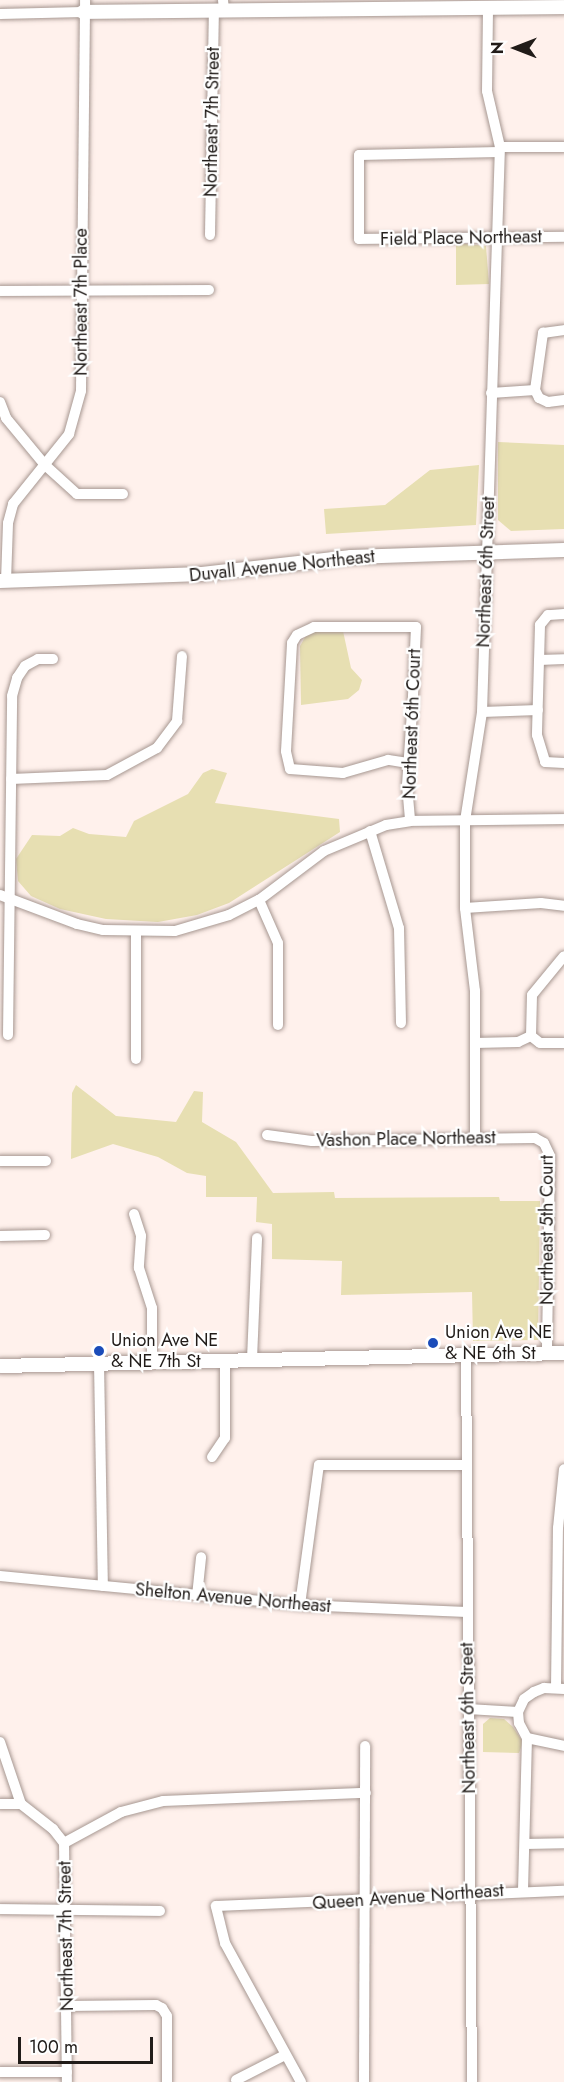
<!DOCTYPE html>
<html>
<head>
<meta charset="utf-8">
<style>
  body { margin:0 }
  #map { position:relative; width:564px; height:2082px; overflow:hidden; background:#fff1ec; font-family:Jost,sans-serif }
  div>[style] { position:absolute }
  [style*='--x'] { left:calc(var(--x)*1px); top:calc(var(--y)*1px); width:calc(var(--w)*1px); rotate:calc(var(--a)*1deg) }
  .green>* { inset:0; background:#e7dfb2 }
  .roads { filter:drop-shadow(0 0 2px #a79791) drop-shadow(0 0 2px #a79791) }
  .street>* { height:10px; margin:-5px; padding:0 5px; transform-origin:5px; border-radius:5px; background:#fff }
  .secondary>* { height:14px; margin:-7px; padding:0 7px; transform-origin:7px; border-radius:7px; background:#fff }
  .dots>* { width:16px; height:16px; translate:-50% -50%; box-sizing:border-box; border:3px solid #fff; border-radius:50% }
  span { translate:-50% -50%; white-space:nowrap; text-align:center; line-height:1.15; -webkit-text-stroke:4.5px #fff; paint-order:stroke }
  .street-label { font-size:18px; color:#211c19 }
  .poi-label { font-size:18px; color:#211c19 }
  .left { translate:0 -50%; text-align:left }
  .north { position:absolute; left:486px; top:18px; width:60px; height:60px; -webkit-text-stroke:4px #fff; paint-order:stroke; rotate:270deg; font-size:16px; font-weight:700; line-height:24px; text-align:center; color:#211c19 }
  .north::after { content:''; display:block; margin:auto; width:21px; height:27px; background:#211c19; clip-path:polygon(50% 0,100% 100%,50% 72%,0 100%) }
  .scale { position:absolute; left:18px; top:2037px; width:135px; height:27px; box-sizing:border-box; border:3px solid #211c19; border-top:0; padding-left:8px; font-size:18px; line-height:21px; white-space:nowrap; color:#211c19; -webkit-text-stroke:4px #fff; paint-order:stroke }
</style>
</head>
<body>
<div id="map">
  <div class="green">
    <div style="clip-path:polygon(456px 243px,486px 246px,489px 284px,456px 285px)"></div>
    <div style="clip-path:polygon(498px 442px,564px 445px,564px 529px,511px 531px,498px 520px)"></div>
    <div style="clip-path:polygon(479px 465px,476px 525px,326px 534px,324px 509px,385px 505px,430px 470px)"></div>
    <div style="clip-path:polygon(343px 631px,351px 668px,362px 680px,359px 690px,348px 699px,301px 705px,300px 646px,308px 632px)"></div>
    <div style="clip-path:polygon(212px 769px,227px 773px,215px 803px,339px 819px,340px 832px,229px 903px,197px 915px,158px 922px,106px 919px,60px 909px,31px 896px,18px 881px,16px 859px,32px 835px,60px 836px,73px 828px,89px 834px,126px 837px,134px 821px,188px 794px,203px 773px)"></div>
    <div style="clip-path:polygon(76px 1085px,116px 1116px,176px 1122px,194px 1091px,203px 1092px,202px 1122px,236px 1142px,273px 1193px,334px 1192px,335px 1198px,499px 1197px,500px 1201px,540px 1201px,538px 1340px,473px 1341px,472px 1292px,341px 1295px,342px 1261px,272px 1259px,272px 1224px,256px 1222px,257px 1197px,206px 1197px,206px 1176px,187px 1173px,158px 1157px,113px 1144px,71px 1159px,72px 1093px)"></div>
    <div style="clip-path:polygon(490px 1718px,504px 1719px,513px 1727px,523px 1742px,519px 1753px,483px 1752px,483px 1724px)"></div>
  </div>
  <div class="roads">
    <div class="street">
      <div style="--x:223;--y:0;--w:10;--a:84"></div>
      <div style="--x:0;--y:14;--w:83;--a:-1.4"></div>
      <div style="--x:500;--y:147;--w:64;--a:0"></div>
      <div style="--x:499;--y:152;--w:140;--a:178.8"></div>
      <div style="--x:359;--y:155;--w:84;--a:90"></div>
      <div style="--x:359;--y:239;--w:205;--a:-0.6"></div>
      <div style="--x:210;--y:235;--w:225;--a:-89"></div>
      <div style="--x:0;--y:291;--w:209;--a:-0.3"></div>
      <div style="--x:535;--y:390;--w:58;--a:-82"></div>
      <div style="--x:543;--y:333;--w:21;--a:-8"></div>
      <div style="--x:535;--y:390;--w:9;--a:63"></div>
      <div style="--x:539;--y:398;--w:10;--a:24"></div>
      <div style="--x:548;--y:402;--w:16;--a:-7"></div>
      <div style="--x:491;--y:393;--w:44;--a:-3.9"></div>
      <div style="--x:0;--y:402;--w:17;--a:69"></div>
      <div style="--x:6;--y:418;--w:61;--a:50.3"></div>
      <div style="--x:45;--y:465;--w:43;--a:42.2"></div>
      <div style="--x:77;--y:494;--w:46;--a:0"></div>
      <div style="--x:6;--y:581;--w:58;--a:-88"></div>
      <div style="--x:8;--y:523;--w:20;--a:-75"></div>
      <div style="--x:13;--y:504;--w:90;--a:-51.3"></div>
      <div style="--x:69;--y:434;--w:45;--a:-74.4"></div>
      <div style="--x:81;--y:391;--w:391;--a:-89.4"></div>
      <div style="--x:564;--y:614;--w:16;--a:176"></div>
      <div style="--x:548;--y:615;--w:13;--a:129"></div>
      <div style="--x:540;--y:625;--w:110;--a:91.6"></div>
      <div style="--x:537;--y:735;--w:28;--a:73"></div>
      <div style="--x:545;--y:762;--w:19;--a:3"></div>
      <div style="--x:539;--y:660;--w:25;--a:-2"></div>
      <div style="--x:482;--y:712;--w:56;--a:-2"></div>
      <div style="--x:408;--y:763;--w:20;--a:-171"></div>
      <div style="--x:388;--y:760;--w:47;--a:163.9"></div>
      <div style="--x:343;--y:773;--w:53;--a:-175.7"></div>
      <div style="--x:290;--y:769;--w:18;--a:-103"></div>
      <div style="--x:286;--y:751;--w:108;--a:-86.8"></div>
      <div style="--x:292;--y:643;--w:9;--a:-58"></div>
      <div style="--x:297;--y:635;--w:19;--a:-25"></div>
      <div style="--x:314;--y:627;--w:102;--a:0"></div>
      <div style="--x:416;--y:627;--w:70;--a:92.5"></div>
      <div style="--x:413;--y:697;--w:88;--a:93.9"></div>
      <div style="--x:407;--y:785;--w:36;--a:85"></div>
      <div style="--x:11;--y:779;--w:96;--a:-2.4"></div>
      <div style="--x:107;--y:775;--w:57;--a:-28.4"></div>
      <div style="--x:157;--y:748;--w:34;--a:-53"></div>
      <div style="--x:177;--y:721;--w:65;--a:-85.6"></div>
      <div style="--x:370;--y:831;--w:101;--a:73.4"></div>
      <div style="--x:399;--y:928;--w:95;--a:88.8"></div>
      <div style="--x:0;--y:895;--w:82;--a:20.6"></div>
      <div style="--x:77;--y:924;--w:27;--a:13"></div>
      <div style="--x:103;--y:930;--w:72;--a:0.8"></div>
      <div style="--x:175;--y:931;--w:56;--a:-16.5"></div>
      <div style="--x:229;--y:915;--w:34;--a:-27"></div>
      <div style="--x:259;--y:900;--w:81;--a:-37"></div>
      <div style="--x:324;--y:851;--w:67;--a:-22.8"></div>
      <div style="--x:386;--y:825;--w:24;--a:-9"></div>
      <div style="--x:410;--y:821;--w:154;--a:-0.7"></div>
      <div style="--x:259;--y:900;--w:47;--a:66.2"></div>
      <div style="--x:278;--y:943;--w:82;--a:90"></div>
      <div style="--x:465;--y:908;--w:76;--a:-3.8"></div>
      <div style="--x:541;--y:903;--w:23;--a:7"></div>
      <div style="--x:136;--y:932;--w:127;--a:90"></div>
      <div style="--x:8;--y:1035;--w:339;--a:-89.3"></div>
      <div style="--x:12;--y:696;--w:19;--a:-74"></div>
      <div style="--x:17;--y:678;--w:14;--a:-56"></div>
      <div style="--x:25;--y:666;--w:15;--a:-28"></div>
      <div style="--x:38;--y:659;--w:15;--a:0"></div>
      <div style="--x:531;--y:1036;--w:41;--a:-88.6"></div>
      <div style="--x:532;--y:995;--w:50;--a:-50.6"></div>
      <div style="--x:475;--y:1043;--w:43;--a:-1.3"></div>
      <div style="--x:518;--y:1042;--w:14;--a:-25"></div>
      <div style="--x:531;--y:1036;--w:11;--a:38"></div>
      <div style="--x:540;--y:1043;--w:24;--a:0"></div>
      <div style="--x:267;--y:1135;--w:45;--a:7.6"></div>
      <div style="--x:312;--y:1141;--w:223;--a:-0.8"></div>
      <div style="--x:535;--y:1138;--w:10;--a:29"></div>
      <div style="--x:544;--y:1143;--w:14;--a:65"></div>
      <div style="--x:550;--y:1156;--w:197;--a:90.9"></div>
      <div style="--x:475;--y:1138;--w:147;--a:-90"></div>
      <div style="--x:475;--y:991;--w:84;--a:-96.9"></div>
      <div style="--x:465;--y:908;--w:87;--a:-90"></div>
      <div style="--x:465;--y:821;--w:110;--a:-81.1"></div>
      <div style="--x:482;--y:712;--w:565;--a:-88.18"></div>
      <div style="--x:500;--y:147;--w:57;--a:-103.1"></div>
      <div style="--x:487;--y:91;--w:84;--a:-89.3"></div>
      <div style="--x:0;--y:1161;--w:46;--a:0"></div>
      <div style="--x:134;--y:1214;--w:23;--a:72"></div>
      <div style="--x:141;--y:1236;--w:32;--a:94"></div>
      <div style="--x:139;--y:1268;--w:42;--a:72"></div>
      <div style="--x:152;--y:1308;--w:54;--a:90"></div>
      <div style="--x:0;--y:1236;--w:45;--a:-1.3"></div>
      <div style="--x:466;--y:1354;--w:728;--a:89.53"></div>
      <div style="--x:252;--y:1359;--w:121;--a:-87.6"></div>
      <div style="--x:99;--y:1363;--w:223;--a:89"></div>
      <div style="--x:212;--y:1457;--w:23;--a:-56"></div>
      <div style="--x:225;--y:1438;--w:78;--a:-90"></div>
      <div style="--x:0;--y:1576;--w:301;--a:5.5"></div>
      <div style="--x:300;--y:1605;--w:167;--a:2.4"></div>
      <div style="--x:197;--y:1596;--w:39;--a:-84"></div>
      <div style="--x:300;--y:1605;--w:141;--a:-82.3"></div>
      <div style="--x:319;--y:1465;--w:148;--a:0"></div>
      <div style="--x:556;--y:1688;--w:160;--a:-89.3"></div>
      <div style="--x:558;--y:1528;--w:59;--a:-84.2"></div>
      <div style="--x:468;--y:1709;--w:50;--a:3.4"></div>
      <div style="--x:518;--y:1712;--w:14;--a:-65"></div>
      <div style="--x:524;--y:1699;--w:12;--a:-35"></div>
      <div style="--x:534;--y:1692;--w:11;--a:-22"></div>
      <div style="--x:544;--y:1688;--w:20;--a:3"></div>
      <div style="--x:518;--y:1712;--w:11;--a:85"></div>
      <div style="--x:519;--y:1723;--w:17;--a:62"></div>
      <div style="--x:527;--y:1738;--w:38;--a:12"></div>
      <div style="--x:0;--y:1742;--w:65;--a:71.3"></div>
      <div style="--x:21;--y:1804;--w:41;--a:38"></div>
      <div style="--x:53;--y:1829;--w:18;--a:52"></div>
      <div style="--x:64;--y:1843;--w:239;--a:89.3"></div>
      <div style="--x:0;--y:1804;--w:21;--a:0"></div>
      <div style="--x:64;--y:1843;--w:65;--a:-28.5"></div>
      <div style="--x:121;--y:1812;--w:43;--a:-14.7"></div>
      <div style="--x:163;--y:1801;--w:203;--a:-2.3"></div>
      <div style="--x:525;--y:1844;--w:39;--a:-1"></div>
      <div style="--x:523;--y:1891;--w:153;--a:-88.5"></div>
      <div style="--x:0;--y:1909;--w:160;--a:0.7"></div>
      <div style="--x:67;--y:2006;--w:89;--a:-0.6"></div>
      <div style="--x:156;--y:2005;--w:7;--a:27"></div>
      <div style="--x:162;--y:2008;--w:9;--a:58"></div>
      <div style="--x:167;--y:2016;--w:66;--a:90"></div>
      <div style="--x:0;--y:2072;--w:67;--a:0"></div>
      <div style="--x:236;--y:2080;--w:55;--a:-27"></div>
      <div style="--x:301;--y:2082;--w:158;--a:-118.7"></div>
      <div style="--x:225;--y:1943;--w:38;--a:-104"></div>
      <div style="--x:216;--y:1906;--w:348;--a:-2.5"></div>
      <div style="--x:364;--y:2082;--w:336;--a:-89.8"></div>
    </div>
    <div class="secondary">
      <div style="--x:83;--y:12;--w:481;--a:-0.6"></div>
      <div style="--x:0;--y:581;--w:202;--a:-2"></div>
      <div style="--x:202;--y:574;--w:150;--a:-6.5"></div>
      <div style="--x:351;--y:557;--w:213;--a:-1.9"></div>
      <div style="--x:0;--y:1366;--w:564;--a:-1.32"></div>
    </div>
  </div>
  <div class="dots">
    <div style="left:433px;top:1343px;background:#1b4cb9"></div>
    <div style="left:99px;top:1351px;background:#1b4cb9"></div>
  </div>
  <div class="street-label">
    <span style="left:212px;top:122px;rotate:-89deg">Northeast 7th Street</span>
    <span style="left:461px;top:238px;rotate:-1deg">Field Place Northeast</span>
    <span style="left:81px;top:302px;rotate:-90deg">Northeast 7th Place</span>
    <span style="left:282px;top:566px;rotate:-6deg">Duvall Avenue Northeast</span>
    <span style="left:486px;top:572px;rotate:-88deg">Northeast 6th Street</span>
    <span style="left:412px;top:724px;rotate:-88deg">Northeast 6th Court</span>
    <span style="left:406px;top:1139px;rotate:-1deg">Vashon Place Northeast</span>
    <span style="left:547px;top:1230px;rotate:-90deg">Northeast 5th Court</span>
    <span style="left:233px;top:1598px;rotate:5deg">Shelton Avenue Northeast</span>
    <span style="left:468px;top:1718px;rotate:-91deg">Northeast 6th Street</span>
    <span style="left:408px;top:1897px;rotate:-4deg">Queen Avenue Northeast</span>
    <span style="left:66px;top:1936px;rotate:-91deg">Northeast 7th Street</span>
  </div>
  <div class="poi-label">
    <span class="left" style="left:445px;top:1343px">Union Ave NE<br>&amp; NE 6th St</span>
    <span class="left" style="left:111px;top:1351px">Union Ave NE<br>&amp; NE 7th St</span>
  </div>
  <div class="north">N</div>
  <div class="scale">100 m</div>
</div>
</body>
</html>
